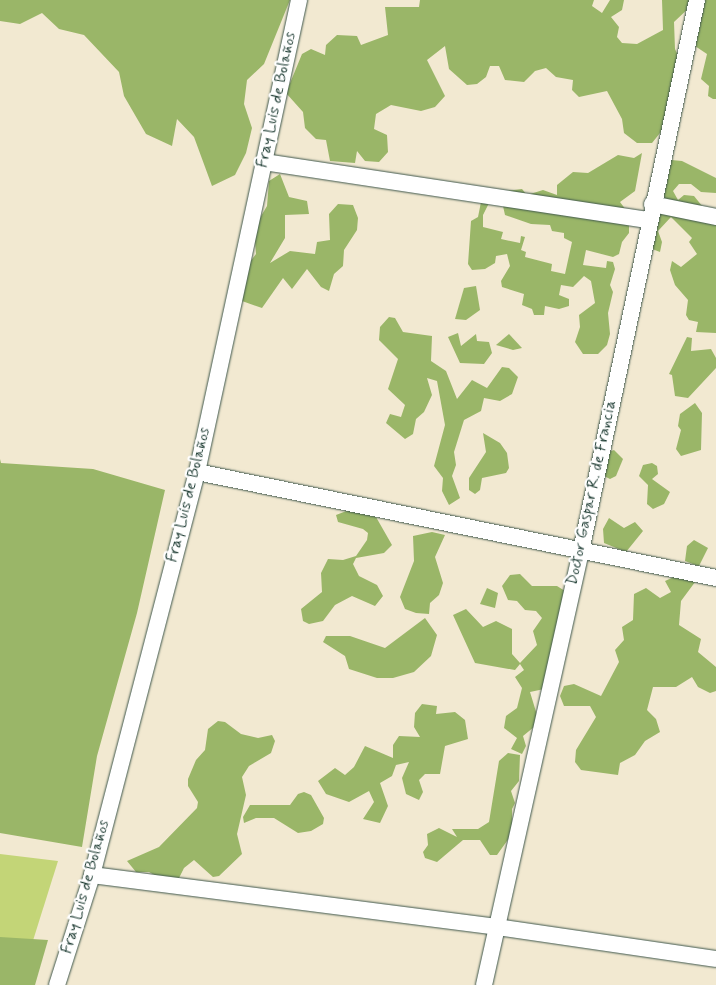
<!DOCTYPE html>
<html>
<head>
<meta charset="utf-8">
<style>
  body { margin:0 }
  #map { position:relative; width:716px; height:985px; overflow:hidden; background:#f2e9d1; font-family:Mynerve,sans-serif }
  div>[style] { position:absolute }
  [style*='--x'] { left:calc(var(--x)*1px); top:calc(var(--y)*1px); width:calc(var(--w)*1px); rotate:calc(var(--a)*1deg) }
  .green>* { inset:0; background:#c3d577 }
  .forest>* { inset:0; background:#9ab668 }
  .roads { filter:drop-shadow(0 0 1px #3f574c) drop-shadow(0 0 1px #3f574c) }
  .street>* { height:16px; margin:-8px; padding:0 8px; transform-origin:8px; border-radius:8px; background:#fff }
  span { translate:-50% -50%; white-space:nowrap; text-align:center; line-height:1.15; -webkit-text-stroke:4.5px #fff; paint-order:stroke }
  .street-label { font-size:16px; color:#1f3d34 }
</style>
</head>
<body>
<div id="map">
  <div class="green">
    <div style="clip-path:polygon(0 854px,58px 861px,19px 985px,0 985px)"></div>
  </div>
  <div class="forest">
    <div style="clip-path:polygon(0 0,290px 0,264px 64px,247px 80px,244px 104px,252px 128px,246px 153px,235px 175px,212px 186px,194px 137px,177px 119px,172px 146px,146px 134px,124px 96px,119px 72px,84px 35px,59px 29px,42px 13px,20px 24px,0 21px)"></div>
    <div style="clip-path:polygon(420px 0,594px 0,592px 6px,602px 13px,610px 0,624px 0,622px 10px,611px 17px,619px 27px,617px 37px,622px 43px,637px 44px,663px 30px,662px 0,689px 0,691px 6px,674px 22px,675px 49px,682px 64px,668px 123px,652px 143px,637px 143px,624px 133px,622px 119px,607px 91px,579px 97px,572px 90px,573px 80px,556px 77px,546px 68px,535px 71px,524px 82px,505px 80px,499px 66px,490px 66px,486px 77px,477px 84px,467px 85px,449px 69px,445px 46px,427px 60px,445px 96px,435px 107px,421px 111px,391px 105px,376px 114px,374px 129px,387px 135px,388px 152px,379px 162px,365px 161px,357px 151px,355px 163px,330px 161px,326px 140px,316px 139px,305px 128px,303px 112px,286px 93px,302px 54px,311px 49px,325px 55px,326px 45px,337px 35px,357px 36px,361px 45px,388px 35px,385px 7px,419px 7px)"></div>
    <div style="clip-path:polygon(698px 0,716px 0,716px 99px,713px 99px,708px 96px,709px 86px,701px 79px,707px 54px,689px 42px)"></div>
    <div style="clip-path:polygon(642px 153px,635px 191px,620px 202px,629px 214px,629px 233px,622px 242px,619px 254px,613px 257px,586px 250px,583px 265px,606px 268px,607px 261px,613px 262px,615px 269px,610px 285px,613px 292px,608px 313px,610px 334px,607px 345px,598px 354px,583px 354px,575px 342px,580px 327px,579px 315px,595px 303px,591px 281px,584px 276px,573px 287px,561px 285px,559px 295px,569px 299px,569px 306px,559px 309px,545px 306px,544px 315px,534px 315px,532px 309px,522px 305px,524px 294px,502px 287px,501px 281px,510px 266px,507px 254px,496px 256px,495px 263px,485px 269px,472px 270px,468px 264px,471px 221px,478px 217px,482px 197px,490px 201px,483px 215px,483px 227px,503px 232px,501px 239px,520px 243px,521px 236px,525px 237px,521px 250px,526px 252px,525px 257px,552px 264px,551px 271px,565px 274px,572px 242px,564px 238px,564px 233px,552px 231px,550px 225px,531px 224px,505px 215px,503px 206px,507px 191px,522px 189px,527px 195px,543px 190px,557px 195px,557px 185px,573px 172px,588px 173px,618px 155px,634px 158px)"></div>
    <div style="clip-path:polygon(661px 159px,682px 161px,716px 178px,716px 193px,701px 192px,691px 184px,679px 184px,673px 191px,678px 200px,684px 195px,694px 196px,707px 212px,716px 210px,716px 333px,696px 332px,698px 322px,689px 320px,686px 315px,688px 300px,675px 285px,670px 270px,672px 261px,681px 267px,697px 254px,689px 242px,692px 238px,671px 217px,658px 231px,662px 242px,660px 252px,647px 247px)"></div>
    <div style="clip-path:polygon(280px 174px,289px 197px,307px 201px,309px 214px,285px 215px,285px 238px,270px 263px,290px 251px,315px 254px,317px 242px,330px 240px,329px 214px,338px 204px,353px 205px,358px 218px,357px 230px,344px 250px,343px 266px,334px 274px,329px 291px,321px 287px,307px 269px,292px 289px,283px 278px,262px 308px,242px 301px,240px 275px,256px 254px,254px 228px,267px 206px,269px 181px)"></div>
    <div style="clip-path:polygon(476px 286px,480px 310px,466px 320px,455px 319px,464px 288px)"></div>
    <div style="clip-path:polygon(389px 317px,395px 318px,403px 332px,432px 336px,431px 361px,446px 371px,457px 399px,472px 380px,487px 388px,502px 367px,509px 368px,518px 377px,512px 394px,500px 401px,484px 398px,481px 411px,464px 420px,454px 452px,456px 465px,452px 476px,460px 498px,449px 505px,442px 491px,443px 478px,434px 466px,445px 425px,437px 381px,427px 378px,432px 395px,424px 412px,416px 419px,413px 434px,405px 439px,386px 423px,390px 414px,401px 417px,405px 405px,388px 389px,398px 359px,379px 340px,380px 327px)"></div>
    <div style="clip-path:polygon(458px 333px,461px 346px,476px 334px,477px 341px,489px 342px,492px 353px,484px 364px,460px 363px,448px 337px)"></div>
    <div style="clip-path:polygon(509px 334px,522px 348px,513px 350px,496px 345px)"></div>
    <div style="clip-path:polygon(687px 337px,692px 338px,691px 351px,711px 349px,716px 358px,716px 368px,688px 398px,675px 396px,672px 375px,669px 374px)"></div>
    <div style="clip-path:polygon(695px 403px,702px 413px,701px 450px,681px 456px,676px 449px,681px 430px,678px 426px,680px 414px)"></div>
    <div style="clip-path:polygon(483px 433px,500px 443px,507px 453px,509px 468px,506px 473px,482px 478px,480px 490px,475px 494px,469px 490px,469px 478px,486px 452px)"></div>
    <div style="clip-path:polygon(614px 450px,623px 459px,616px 476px,610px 479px,600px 474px,603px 454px)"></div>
    <div style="clip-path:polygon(0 459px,1px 463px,93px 469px,165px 490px,137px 613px,97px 756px,82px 847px,0 833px)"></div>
    <div style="clip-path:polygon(652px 463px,657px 466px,658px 474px,652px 479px,670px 492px,664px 504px,653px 509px,647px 504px,648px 485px,639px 476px,643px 465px)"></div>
    <div style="clip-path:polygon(349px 510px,376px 517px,392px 545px,384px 553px,356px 558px,353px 564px,359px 576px,377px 585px,383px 596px,375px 606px,352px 596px,335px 605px,323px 621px,309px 624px,303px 621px,301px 609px,322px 592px,321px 573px,328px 559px,343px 560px,356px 556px,367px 540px,368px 533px,363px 529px,338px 522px,336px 515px)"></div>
    <div style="clip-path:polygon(609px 518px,624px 528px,635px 522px,643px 531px,626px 552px,604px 543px,603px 529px)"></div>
    <div style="clip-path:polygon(432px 532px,445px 535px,435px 557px,443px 583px,439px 595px,430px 603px,429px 614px,416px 613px,405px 609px,400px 597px,414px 561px,413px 536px)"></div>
    <div style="clip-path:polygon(694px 540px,708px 548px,699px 566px,704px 570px,681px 601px,679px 625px,701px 639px,698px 652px,716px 667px,716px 691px,710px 693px,698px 687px,692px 677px,676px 687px,653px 687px,647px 710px,656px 719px,660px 732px,645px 741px,635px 755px,620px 763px,618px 775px,581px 770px,575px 762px,576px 750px,596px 717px,590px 706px,564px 706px,560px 696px,564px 686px,574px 684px,601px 696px,619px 662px,615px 650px,624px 640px,622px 627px,633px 620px,634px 594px,646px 588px,660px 598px,671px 592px,665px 581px,698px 566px,685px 561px,687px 546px)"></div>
    <div style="clip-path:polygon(520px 574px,532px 586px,557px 586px,573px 596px,544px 689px,530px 692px,537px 715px,534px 727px,523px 736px,526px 746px,522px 754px,511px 749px,517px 738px,504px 728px,506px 716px,517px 708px,522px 688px,515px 677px,524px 670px,520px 664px,515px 670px,475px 663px,453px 615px,466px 609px,483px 627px,496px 621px,512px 629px,512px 654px,520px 663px,537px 645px,533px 631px,542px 618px,536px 611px,525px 610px,517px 601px,508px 600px,502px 586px,510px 575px)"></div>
    <div style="clip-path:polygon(487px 588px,498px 593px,495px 608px,480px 604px)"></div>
    <div style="clip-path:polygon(425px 618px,437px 635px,431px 656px,414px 672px,393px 678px,377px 678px,349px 669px,345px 656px,323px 642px,326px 636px,350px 636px,385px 648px)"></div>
    <div style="clip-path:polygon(422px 704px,437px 706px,436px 714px,455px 712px,465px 720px,468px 739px,445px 746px,440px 774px,425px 774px,419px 780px,423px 792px,419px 800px,406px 794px,402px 778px,409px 762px,396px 765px,392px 776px,380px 783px,388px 806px,380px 823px,363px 819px,374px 802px,369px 791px,349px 802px,326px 794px,318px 781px,335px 768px,345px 775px,354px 767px,365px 746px,393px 758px,393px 745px,399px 736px,420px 737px,414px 727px,415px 713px)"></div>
    <div style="clip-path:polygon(218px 721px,225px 722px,241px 734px,258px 738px,272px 735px,275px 741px,271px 753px,249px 766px,242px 777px,246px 795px,237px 834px,242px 854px,219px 876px,213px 877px,194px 860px,184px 868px,178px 880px,167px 882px,149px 872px,136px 872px,127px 861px,159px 847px,197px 808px,198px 802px,188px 786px,188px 779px,196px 760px,205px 750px,208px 729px)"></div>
    <div style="clip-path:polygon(508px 753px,520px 755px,519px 781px,511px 791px,515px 803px,512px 809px,512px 834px,497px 855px,490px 855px,480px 840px,463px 840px,437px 862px,425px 858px,423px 852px,428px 845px,427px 834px,439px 828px,457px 837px,452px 829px,478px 829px,489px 822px,499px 761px)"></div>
    <div style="clip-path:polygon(304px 792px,311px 795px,324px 818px,323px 824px,311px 831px,298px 833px,274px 818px,256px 818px,244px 823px,243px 817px,250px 805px,290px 805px,298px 794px)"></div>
    <div style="clip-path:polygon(0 937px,48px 940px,35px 985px,0 985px)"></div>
  </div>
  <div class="roads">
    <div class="street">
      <div style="--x:264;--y:162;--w:388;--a:8.6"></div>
      <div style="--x:652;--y:204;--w:65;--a:11.5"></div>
      <div style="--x:197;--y:472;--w:530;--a:11.54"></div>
      <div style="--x:92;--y:875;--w:408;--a:7.3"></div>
      <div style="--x:497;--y:927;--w:221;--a:8.3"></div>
      <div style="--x:57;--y:985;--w:115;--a:-72.3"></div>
      <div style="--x:92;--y:875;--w:416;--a:-75.4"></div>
      <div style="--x:197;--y:472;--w:483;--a:-77.8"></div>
      <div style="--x:484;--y:985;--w:445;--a:-77.4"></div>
      <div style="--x:581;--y:551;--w:563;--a:-78.11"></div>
    </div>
  </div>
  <div class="street-label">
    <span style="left:277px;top:100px;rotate:-78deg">Fray Luis de Bolaños</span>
    <span style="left:592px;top:493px;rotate:-78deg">Doctor Gaspar R. de Francia</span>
    <span style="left:189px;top:495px;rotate:-76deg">Fray Luis de Bolaños</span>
    <span style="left:86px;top:887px;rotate:-74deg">Fray Luis de Bolaños</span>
  </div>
</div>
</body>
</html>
